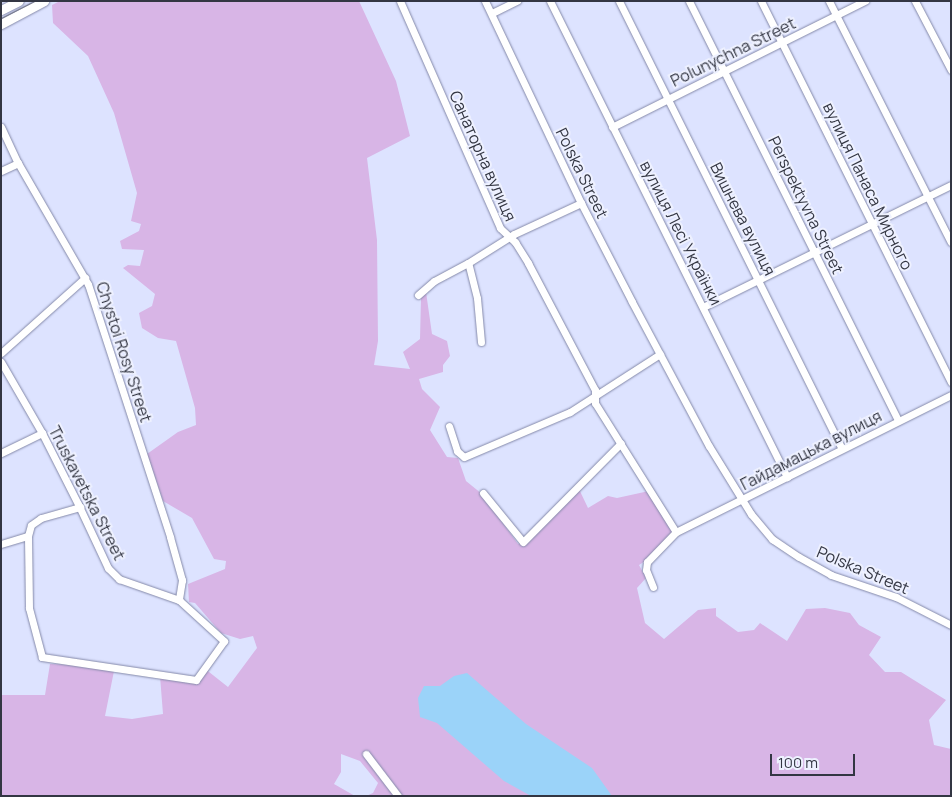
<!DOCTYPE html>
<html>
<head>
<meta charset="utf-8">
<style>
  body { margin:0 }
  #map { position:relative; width:952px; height:797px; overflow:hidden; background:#dde3ff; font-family:Manrope,sans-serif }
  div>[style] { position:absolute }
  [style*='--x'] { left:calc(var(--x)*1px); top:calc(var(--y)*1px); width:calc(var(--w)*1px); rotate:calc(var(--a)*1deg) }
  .green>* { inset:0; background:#d8b5e6 }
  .water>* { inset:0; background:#9bd3f9 }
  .roads { filter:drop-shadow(0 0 1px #8489a9) drop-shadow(0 0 1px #8489a9) }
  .minor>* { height:7px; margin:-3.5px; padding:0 3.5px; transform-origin:3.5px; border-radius:3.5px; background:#fff }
  .major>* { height:9px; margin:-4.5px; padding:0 4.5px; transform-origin:4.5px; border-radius:4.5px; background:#fff }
  .tram>* { height:1px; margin:-0.5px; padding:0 0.5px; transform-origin:0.5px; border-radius:0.5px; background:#797d91 }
  span { translate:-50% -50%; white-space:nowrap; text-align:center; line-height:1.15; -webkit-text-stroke:4px #eef1ff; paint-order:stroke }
  .street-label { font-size:16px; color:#333643 }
  .frame { position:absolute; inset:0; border:2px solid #333643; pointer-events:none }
  .scale { position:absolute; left:770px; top:754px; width:85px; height:22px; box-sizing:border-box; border:2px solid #333643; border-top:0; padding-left:6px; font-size:15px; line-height:18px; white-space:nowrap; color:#333643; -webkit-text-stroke:4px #eef1ff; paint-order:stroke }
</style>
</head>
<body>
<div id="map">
  <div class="green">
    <div style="clip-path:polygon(60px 1px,359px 1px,396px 81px,410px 136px,367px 158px,377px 240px,378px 341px,374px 365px,410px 369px,403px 352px,420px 339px,421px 298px,426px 292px,432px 334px,447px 341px,450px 356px,443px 365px,443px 372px,419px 379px,422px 389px,440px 407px,430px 430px,447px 457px,458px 458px,466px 481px,482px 494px,518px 544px,530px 541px,578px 487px,588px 508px,608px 496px,617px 498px,649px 491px,673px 532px,653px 556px,639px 565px,646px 578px,637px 588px,645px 623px,664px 639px,698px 610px,716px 608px,716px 616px,738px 632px,754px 630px,760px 623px,787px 641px,806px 609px,825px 608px,850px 613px,859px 625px,881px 637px,869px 655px,885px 672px,901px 672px,946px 700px,929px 720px,934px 745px,951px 749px,951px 796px,366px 796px,373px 793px,378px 783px,360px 761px,341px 754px,341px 772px,334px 784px,355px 796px,1px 796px,1px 695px,45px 695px,50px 664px,115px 666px,105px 716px,132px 719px,163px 714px,160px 676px,196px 680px,204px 668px,228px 687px,257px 648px,253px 636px,240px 639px,221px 633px,195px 603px,189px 602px,188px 584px,225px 569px,226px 561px,214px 559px,192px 518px,163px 501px,147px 454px,178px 432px,196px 425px,195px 408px,176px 341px,158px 338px,142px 328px,139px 313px,152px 306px,155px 294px,123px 268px,128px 265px,140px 266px,144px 250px,122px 249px,120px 241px,139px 231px,141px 224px,131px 221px,137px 193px,114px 113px,88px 56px,53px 23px,52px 5px)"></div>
  </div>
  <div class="water">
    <div style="clip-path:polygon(467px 673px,526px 724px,592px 768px,612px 796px,531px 796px,504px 781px,437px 723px,420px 717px,418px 698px,424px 686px,440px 686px,454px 676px)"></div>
  </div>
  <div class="roads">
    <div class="minor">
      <div style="--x:400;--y:1;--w:248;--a:66.2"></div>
      <div style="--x:500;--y:228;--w:21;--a:43"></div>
      <div style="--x:515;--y:242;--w:25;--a:58"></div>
      <div style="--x:528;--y:263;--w:144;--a:62.2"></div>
      <div style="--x:595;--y:390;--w:13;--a:90"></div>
      <div style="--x:595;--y:403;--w:152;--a:57.9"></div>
      <div style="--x:676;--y:532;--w:307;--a:-26.5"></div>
      <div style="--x:485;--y:1;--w:224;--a:64.6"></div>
      <div style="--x:581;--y:203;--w:111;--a:62.7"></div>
      <div style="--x:632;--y:302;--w:163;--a:61.9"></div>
      <div style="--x:709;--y:446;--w:80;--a:58.3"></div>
      <div style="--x:751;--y:514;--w:33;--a:50"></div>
      <div style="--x:772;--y:539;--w:32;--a:34"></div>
      <div style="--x:799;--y:557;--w:37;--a:29"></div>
      <div style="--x:831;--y:575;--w:69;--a:18.7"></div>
      <div style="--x:896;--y:597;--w:62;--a:27"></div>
      <div style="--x:550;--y:1;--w:532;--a:63.53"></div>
      <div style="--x:619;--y:1;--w:500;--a:63.54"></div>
      <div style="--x:689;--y:1;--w:469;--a:63.5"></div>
      <div style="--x:761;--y:1;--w:426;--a:63.5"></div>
      <div style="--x:829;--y:1;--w:270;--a:63.2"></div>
      <div style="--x:915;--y:1;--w:78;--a:62.4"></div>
      <div style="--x:492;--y:13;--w:28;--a:-26"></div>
      <div style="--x:1;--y:127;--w:40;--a:65"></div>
      <div style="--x:18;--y:163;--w:140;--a:60"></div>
      <div style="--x:88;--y:284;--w:266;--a:72"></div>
      <div style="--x:170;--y:537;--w:45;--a:74.4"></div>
      <div style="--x:182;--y:580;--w:20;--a:99"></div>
      <div style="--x:612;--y:127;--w:283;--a:-26.5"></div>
      <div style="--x:1;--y:171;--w:19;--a:-25"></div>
      <div style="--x:418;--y:295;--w:21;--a:-41"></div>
      <div style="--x:434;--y:281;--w:38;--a:-28"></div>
      <div style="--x:703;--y:307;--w:276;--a:-26.2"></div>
      <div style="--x:481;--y:342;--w:44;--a:-95.2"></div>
      <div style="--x:477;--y:298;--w:36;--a:-104"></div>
      <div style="--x:468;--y:263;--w:54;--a:-32.2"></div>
      <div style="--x:514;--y:234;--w:74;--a:-24.8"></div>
      <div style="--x:1;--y:353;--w:113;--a:-41.8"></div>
      <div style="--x:1;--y:362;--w:82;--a:60"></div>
      <div style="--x:42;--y:433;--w:80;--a:63.1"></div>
      <div style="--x:78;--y:504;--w:71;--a:64.9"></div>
      <div style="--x:108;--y:568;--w:16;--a:45"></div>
      <div style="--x:119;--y:579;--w:64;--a:19.3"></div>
      <div style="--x:179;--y:600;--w:61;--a:42.3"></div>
      <div style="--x:224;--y:641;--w:48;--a:125.7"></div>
      <div style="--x:196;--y:680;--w:156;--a:-171.5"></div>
      <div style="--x:42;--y:657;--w:51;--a:-104.9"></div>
      <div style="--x:29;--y:608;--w:72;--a:-90.8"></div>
      <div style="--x:28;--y:536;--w:11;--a:-75"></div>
      <div style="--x:31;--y:525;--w:12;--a:-35"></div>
      <div style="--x:41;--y:518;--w:41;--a:-15.8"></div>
      <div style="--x:449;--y:426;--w:26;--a:72"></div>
      <div style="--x:457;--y:451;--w:9;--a:41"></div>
      <div style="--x:464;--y:457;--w:115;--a:-23"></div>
      <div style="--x:570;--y:412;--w:107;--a:-32.8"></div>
      <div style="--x:1;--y:453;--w:46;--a:-26"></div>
      <div style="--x:483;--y:493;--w:63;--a:50.8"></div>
      <div style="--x:523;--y:542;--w:139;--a:-45.3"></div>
      <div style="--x:1;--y:544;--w:28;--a:-17"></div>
      <div style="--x:653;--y:587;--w:18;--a:-112"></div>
      <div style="--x:646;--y:570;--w:8;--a:-83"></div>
      <div style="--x:647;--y:562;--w:42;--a:-46"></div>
      <div style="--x:366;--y:754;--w:53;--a:52.7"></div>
    </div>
    <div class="major">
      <div style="--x:1;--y:10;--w:20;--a:-27"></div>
      <div style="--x:1;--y:24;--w:49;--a:-28.1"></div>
    </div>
  </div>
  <div class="tram">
    <div style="--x:1;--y:18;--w:37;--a:-27"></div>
  </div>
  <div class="street-label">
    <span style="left:733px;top:52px;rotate:-26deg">Polunychna Street</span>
    <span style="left:483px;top:156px;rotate:66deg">Санаторна вулиця</span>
    <span style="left:582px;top:173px;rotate:64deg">Polska Street</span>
    <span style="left:868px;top:186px;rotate:64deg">вулиця Панаса Мирного</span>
    <span style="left:806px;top:205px;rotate:64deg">Perspektyvna Street</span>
    <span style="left:743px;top:219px;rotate:63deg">Вишнева вулиця</span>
    <span style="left:681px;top:233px;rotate:63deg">вулиця Лесі Українки</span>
    <span style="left:124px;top:352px;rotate:72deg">Chystoi Rosy Street</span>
    <span style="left:811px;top:450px;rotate:-27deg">Гайдамацька вулиця</span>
    <span style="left:87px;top:493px;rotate:63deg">Truskavetska Street</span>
    <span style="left:863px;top:570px;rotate:23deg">Polska Street</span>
  </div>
  <div class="frame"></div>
  <div class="scale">100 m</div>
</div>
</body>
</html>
